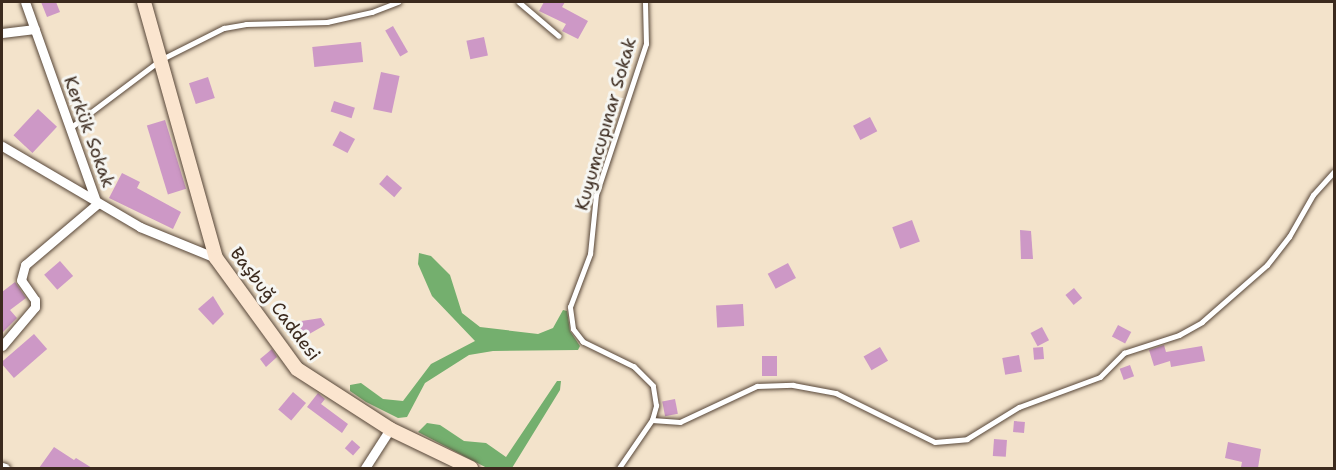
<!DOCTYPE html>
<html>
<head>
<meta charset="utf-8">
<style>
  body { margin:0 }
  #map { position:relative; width:1336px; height:470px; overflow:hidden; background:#f3e3cb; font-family:"Shantell Sans",sans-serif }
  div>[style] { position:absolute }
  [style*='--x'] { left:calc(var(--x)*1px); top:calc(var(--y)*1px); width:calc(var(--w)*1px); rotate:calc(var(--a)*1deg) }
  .forest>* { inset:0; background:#74af6e }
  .building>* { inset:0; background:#cd98c6; transform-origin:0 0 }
  .roads { filter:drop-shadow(0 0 2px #574638) drop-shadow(0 0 2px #574638) }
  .lane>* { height:4.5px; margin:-2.25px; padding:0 2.25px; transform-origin:2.25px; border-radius:2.25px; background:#fff }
  .street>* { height:9px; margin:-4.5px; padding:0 4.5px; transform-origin:4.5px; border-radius:4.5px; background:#fff }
  .secondary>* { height:14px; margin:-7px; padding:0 7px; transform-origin:7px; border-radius:7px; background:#fbe5cf }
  span { translate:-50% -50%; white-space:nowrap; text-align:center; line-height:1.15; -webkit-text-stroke:6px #f6f6f2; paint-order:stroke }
  .street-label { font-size:18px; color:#3b2a1e }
  .frame { position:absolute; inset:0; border:3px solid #3b2a1e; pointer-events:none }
</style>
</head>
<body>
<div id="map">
  <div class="forest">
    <div style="clip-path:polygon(419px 253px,431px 256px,450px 275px,462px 313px,480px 327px,538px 334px,553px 328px,563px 310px,567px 311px,570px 331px,580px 346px,578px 350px,493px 351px,469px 355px,425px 383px,407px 417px,398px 418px,366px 402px,350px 391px,350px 385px,361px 383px,383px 399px,403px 401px,431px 364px,475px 341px,432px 296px,418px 264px)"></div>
    <div style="clip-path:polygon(557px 381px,561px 381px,560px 390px,512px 468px,487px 468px,418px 432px,427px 423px,440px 425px,464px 441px,486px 443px,506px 457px)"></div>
  </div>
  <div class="building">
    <div style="clip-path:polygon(41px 2px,56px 2px,60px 12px,47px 17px)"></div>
    <div style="clip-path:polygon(544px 2px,565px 2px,562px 7px,588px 21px,578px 39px,562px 31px,566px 24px,539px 11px)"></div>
    <div style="left:393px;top:26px;width:30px;height:9px;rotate:60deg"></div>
    <div style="left:484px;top:37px;width:19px;height:18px;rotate:78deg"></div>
    <div style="left:361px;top:42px;width:20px;height:49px;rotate:84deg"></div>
    <div style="left:381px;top:72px;width:19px;height:38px;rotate:12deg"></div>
    <div style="left:208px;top:77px;width:22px;height:20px;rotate:72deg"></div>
    <div style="left:334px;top:101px;width:22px;height:11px;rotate:18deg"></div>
    <div style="left:38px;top:109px;width:26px;height:36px;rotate:43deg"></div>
    <div style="left:870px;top:117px;width:16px;height:19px;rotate:63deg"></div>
    <div style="left:165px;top:120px;width:72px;height:19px;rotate:73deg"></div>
    <div style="left:340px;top:131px;width:17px;height:16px;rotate:28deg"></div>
    <div style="clip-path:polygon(122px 173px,140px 182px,137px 188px,181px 212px,173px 229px,109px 198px)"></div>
    <div style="left:387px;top:175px;width:20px;height:12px;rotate:41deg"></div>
    <div style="left:912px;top:220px;width:23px;height:21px;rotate:70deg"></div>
    <div style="clip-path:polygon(1020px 230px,1031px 231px,1033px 259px,1021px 259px)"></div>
    <div style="left:60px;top:261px;width:20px;height:21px;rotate:49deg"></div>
    <div style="left:788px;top:263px;width:17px;height:23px;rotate:62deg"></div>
    <div style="clip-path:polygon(15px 282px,26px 298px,10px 310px,17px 318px,2px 333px,2px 292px)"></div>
    <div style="left:1074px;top:288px;width:13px;height:11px;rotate:51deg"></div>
    <div style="clip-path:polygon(213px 296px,224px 314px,213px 325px,198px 309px)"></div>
    <div style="left:743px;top:304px;width:22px;height:27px;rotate:87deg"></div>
    <div style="clip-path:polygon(321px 318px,325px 325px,297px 341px,290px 330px,297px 326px,295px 322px)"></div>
    <div style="left:1118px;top:325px;width:15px;height:13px;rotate:28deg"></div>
    <div style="left:1042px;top:327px;width:15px;height:13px;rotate:62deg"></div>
    <div style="left:34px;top:334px;width:20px;height:44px;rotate:49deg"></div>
    <div style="clip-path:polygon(1164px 345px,1166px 352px,1202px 346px,1205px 361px,1171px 367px,1170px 361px,1154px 366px,1149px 350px)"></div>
    <div style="left:880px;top:347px;width:16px;height:19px;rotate:60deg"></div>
    <div style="left:1043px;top:347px;width:12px;height:10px;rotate:85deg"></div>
    <div style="clip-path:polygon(272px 349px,277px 357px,266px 367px,260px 359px)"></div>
    <div style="left:1019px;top:355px;width:17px;height:17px;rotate:80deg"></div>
    <div style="left:777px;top:356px;width:20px;height:15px;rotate:90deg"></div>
    <div style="left:1130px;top:365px;width:12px;height:11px;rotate:70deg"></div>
    <div style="left:293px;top:392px;width:17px;height:23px;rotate:40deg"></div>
    <div style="clip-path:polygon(318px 393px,325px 399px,321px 404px,348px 424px,342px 433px,307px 407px)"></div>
    <div style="left:675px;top:399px;width:15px;height:13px;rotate:79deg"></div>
    <div style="left:1014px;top:421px;width:11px;height:11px;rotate:5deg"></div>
    <div style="left:994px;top:439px;width:13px;height:17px;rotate:4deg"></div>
    <div style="left:352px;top:440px;width:11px;height:11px;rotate:41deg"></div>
    <div style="clip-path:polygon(1228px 442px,1261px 449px,1258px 468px,1241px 467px,1242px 462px,1225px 458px)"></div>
    <div style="clip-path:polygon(54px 447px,74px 460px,76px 458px,92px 468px,39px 468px)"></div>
  </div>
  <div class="roads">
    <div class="lane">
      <div style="--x:519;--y:2;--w:52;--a:40.4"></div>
      <div style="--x:70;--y:128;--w:115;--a:-36.9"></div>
      <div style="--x:162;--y:59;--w:69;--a:-26.6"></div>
      <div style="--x:224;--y:28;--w:22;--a:-10"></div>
      <div style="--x:246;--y:24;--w:81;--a:-1.4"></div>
      <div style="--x:327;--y:22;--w:46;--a:-12.5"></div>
      <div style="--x:372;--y:12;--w:28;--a:-21"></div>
      <div style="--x:652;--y:420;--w:28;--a:4"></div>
      <div style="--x:680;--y:422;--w:85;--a:-25.1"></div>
      <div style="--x:757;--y:386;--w:36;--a:-2"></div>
      <div style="--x:793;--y:385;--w:44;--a:10.5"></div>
      <div style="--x:836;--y:393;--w:110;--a:26.3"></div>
      <div style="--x:935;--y:442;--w:32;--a:-5"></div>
      <div style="--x:967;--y:439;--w:61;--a:-31.6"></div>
      <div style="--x:1019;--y:407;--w:86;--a:-20.3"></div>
      <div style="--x:1100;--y:377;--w:34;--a:-45"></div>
      <div style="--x:1124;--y:353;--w:58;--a:-18.1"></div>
      <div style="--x:1179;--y:335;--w:26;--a:-29"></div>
      <div style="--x:1202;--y:322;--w:86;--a:-41.2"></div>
      <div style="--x:1267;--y:265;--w:36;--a:-52"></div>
      <div style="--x:1289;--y:237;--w:48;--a:-60.3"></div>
      <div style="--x:1313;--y:195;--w:31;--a:-48"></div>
      <div style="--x:619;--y:468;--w:58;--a:-55.5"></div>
      <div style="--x:652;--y:420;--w:15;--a:-74"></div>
      <div style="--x:656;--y:406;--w:20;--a:-99"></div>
      <div style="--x:653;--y:386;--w:27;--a:-135"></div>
      <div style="--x:634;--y:367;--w:57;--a:-153.9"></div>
      <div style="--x:583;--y:342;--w:16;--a:-128"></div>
      <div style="--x:573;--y:329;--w:22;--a:-98"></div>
      <div style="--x:570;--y:307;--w:57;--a:-69.3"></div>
      <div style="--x:590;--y:254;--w:59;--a:-84.2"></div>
      <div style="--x:596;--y:195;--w:159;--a:-71.7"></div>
      <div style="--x:646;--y:44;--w:42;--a:-91.4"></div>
    </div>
    <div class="street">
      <div style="--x:2;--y:33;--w:33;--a:-7"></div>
      <div style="--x:2;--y:146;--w:160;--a:30.4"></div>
      <div style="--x:140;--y:227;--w:82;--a:22.2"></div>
      <div style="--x:2;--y:346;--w:51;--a:-49.8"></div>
      <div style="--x:35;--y:307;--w:7;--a:-90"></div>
      <div style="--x:35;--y:300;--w:24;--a:-125"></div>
      <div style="--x:21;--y:280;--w:16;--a:-75"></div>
      <div style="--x:25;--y:265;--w:94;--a:-40.3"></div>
      <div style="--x:97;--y:204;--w:214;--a:-109.6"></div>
      <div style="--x:2;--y:467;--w:3;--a:18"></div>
      <div style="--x:365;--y:468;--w:46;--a:-57.3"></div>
    </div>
    <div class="secondary">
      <div style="--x:144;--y:2;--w:266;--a:74.3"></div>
      <div style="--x:216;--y:258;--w:137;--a:53.9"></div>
      <div style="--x:297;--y:369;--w:111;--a:32.8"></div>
      <div style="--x:390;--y:429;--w:90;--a:25.7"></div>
    </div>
  </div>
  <div class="street-label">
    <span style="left:606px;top:124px;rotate:-74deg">Kuyumcupınar Sokak</span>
    <span style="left:89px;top:132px;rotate:70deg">Kerkük Sokak</span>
    <span style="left:275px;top:304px;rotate:53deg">Başbuğ Caddesi</span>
  </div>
  <div class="frame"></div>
</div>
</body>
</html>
